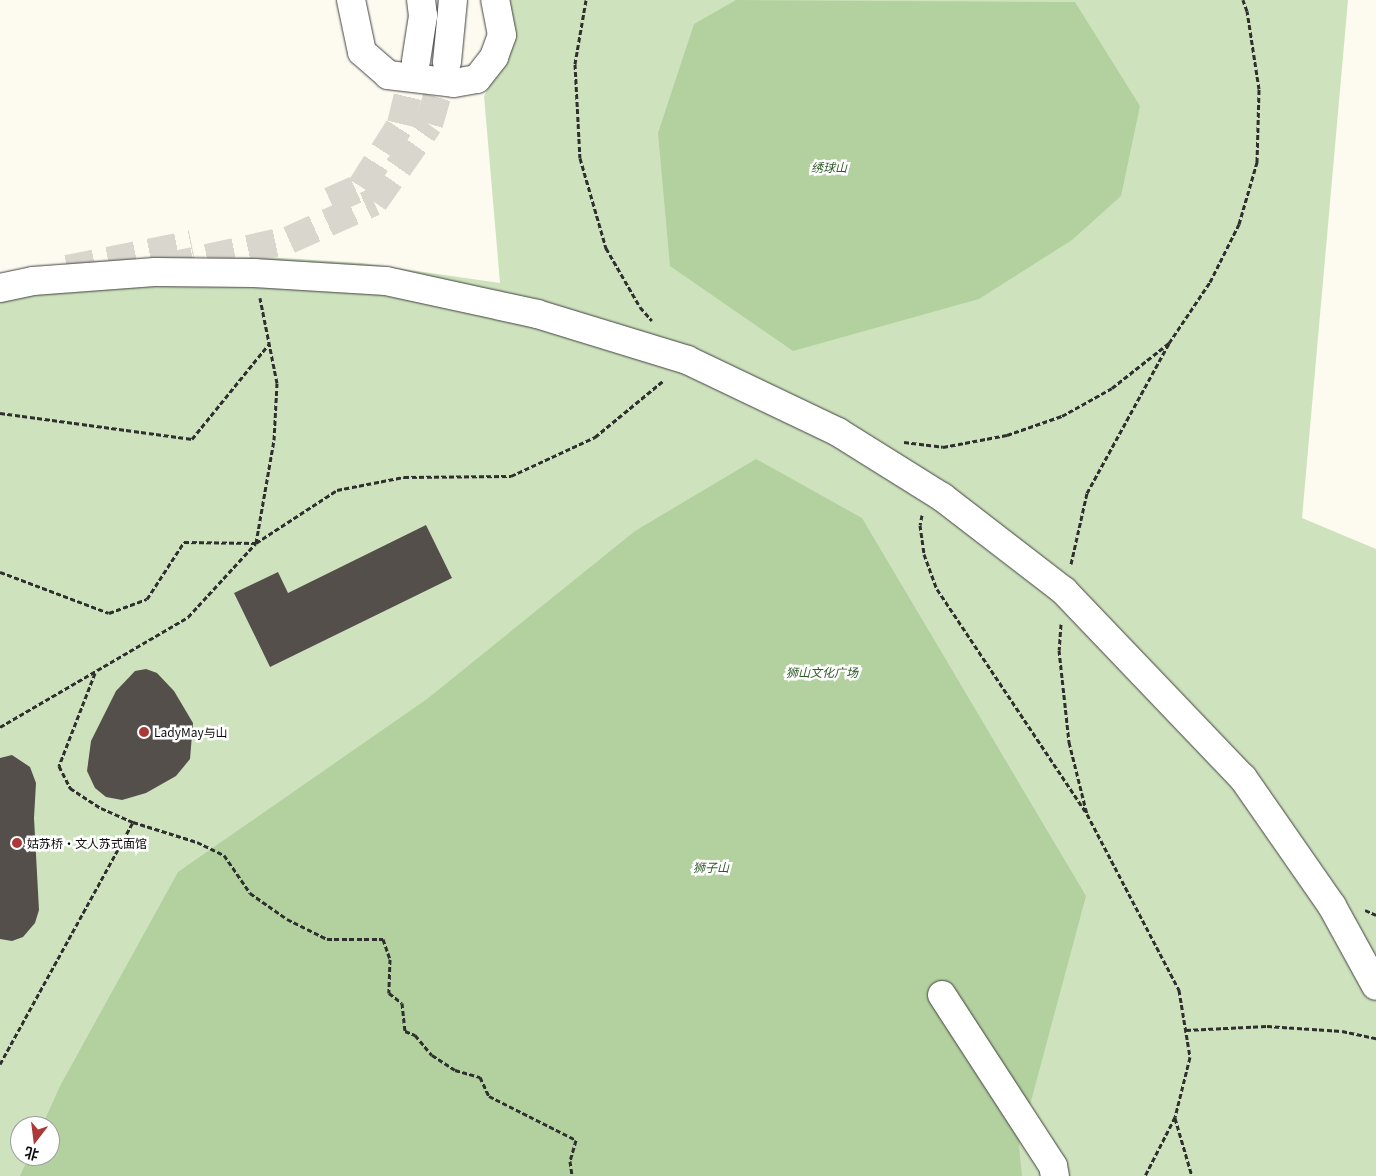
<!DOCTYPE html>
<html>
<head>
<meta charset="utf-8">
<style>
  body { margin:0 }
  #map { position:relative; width:1376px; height:1176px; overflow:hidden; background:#fdfbef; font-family:Georgia,"Noto Sans SC",serif }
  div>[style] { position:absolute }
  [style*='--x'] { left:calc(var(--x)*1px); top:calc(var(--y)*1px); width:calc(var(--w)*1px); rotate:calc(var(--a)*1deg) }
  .green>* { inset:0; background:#cee3bd }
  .forest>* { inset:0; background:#b2d19e }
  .building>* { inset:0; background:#544f4b }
  .minor-tunnel>* { height:28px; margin-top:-14px; transform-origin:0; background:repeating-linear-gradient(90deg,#d9d7cd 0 28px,transparent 0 42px) }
  .path>* { height:3px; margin-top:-1.5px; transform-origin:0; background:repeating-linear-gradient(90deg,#2f2f2f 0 5px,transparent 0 7.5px) }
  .roads { filter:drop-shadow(0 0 1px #404040) drop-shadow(0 0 1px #404040) }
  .minor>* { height:28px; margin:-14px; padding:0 14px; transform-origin:14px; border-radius:14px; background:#fff }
  .dots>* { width:14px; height:14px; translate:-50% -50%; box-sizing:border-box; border:2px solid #fff; border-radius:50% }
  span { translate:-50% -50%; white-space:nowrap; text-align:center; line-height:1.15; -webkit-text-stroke:5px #fff; paint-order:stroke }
  .park-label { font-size:12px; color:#2e5c26; font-style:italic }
  .poi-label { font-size:12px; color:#0d0d0d }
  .left { translate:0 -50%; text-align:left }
  .north { position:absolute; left:10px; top:1116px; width:50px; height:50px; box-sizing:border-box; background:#fff; border:1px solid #9e9e9e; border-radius:50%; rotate:195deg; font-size:14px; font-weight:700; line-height:20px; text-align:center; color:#0d0d0d }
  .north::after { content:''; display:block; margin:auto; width:18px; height:22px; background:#aa3937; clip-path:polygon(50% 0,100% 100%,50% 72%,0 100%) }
</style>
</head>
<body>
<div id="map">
  <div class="green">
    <div style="clip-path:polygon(evenodd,504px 0,1348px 0,1302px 518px,1376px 549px,1376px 1176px,0 1176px,0 274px,90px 261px,266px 257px,361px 263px,500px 283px,484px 96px,513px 41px,504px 0,20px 1126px,50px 1126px,50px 1156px,20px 1156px,20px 1126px)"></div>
  </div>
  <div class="forest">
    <div style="clip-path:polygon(736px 0,1075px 2px,1140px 106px,1121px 196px,1072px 240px,979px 299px,793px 351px,670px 266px,658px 133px,694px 24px)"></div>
    <div style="clip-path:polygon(756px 459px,862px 518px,1086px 896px,1019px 1146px,1022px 1176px,20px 1176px,29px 1156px,50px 1156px,50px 1126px,42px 1126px,60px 1086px,178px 872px,427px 699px,635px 531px)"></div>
  </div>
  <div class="building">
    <div style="clip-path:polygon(426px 525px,452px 578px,270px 667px,234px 593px,278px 572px,288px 593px)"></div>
    <div style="clip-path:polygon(146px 669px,157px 673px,174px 691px,193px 723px,190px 759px,176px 776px,146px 793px,122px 800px,106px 797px,95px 788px,87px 771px,91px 741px,116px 691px,135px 671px)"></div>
    <div style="clip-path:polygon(12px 755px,30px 767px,36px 783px,34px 818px,39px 910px,35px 923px,23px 937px,12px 941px,0 939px,0 758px)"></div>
  </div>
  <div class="minor-tunnel">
    <div style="--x:330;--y:201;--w:34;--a:-24"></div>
    <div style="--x:361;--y:187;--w:75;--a:-57.6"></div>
    <div style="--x:401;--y:124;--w:65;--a:-76.6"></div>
    <div style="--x:166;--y:267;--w:126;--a:-12.4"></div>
    <div style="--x:289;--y:240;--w:93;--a:-24.1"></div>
    <div style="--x:374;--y:202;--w:95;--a:-54.8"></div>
    <div style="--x:429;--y:124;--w:65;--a:-73.8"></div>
    <div style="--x:67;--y:269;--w:127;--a:-11.3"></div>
  </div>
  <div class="path">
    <div style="--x:586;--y:0;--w:65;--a:99.8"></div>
    <div style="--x:575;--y:64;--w:94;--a:87"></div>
    <div style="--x:580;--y:158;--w:94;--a:73.9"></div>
    <div style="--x:606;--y:248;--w:68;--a:60"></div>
    <div style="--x:640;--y:307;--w:18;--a:49"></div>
    <div style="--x:0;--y:413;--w:194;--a:7.7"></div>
    <div style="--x:192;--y:439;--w:122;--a:-51"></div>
    <div style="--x:904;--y:442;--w:39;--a:7"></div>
    <div style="--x:943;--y:447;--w:65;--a:-10.6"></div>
    <div style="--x:1007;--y:435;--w:58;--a:-19.1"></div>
    <div style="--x:1062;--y:416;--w:57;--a:-29.2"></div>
    <div style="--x:1112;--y:388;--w:73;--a:-38.3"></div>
    <div style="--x:1169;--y:343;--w:73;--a:-56.1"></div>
    <div style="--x:1210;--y:282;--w:65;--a:-63.4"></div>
    <div style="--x:1239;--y:224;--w:65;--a:-73.8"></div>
    <div style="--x:1257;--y:162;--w:73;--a:-88.4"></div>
    <div style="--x:1259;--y:89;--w:79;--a:-98.7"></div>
    <div style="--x:1247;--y:11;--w:12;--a:-110"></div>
    <div style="--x:922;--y:515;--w:10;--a:101"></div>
    <div style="--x:920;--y:525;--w:29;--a:82"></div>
    <div style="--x:924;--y:554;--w:37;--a:70"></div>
    <div style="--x:937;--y:589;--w:267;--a:56.3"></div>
    <div style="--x:1071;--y:564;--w:73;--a:-77.3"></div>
    <div style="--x:1087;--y:493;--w:171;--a:-61.3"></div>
    <div style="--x:0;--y:572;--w:116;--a:20.6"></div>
    <div style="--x:109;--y:613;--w:40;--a:-20.2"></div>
    <div style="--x:147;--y:599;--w:68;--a:-57"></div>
    <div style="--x:184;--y:542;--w:72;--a:0.8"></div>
    <div style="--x:256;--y:543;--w:97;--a:-33.2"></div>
    <div style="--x:337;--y:490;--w:68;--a:-11"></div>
    <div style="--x:404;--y:477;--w:107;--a:-0.5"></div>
    <div style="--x:511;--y:476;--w:93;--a:-24.9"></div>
    <div style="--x:595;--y:437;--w:88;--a:-39.5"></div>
    <div style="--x:1061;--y:624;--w:26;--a:94"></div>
    <div style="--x:1059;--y:650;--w:93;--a:83.8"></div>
    <div style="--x:1069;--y:742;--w:74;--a:76"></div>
    <div style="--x:1087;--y:814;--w:199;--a:62.4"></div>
    <div style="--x:1179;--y:990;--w:68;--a:80.7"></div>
    <div style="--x:1190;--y:1057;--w:62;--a:104"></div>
    <div style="--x:1175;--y:1117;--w:66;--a:117"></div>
    <div style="--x:95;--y:673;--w:100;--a:111.2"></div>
    <div style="--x:59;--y:766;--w:25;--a:63"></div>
    <div style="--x:70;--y:788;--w:37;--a:33"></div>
    <div style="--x:101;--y:808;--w:35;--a:24"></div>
    <div style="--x:133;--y:822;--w:67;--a:17.4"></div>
    <div style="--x:197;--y:842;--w:30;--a:26"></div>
    <div style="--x:224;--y:855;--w:46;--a:55.6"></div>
    <div style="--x:250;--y:893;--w:45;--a:35.1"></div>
    <div style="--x:287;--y:919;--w:45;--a:26.6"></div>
    <div style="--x:327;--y:939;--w:56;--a:0"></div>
    <div style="--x:383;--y:939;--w:21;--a:71"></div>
    <div style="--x:390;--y:959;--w:34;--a:92"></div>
    <div style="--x:389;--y:993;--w:16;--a:38"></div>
    <div style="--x:402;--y:1003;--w:28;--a:84"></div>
    <div style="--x:405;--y:1031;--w:11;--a:22"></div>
    <div style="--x:415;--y:1035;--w:26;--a:50"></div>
    <div style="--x:432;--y:1055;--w:27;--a:33"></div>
    <div style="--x:455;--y:1070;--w:26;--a:16"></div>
    <div style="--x:480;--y:1077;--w:21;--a:65"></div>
    <div style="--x:489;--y:1096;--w:97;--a:26.8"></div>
    <div style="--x:576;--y:1140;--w:22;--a:106"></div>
    <div style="--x:570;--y:1161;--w:15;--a:82"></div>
    <div style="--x:0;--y:727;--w:218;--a:-30.3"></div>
    <div style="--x:188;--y:617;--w:100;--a:-47.4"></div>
    <div style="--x:256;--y:543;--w:105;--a:-80.1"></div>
    <div style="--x:274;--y:440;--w:57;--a:-87"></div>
    <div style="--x:277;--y:383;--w:87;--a:-101.3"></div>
    <div style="--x:1365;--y:910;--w:12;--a:24"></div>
    <div style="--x:1186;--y:1030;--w:81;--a:-2.8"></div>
    <div style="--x:1267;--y:1026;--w:75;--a:3.8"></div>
    <div style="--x:1342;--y:1031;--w:35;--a:12"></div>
    <div style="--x:0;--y:1064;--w:276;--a:-61.2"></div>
    <div style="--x:1175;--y:1118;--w:60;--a:73.7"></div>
  </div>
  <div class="roads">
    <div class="minor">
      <div style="--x:351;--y:0;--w:53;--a:78.1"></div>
      <div style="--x:362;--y:52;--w:35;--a:41"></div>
      <div style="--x:388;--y:75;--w:66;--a:6.9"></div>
      <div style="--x:454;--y:83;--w:23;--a:-10"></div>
      <div style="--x:477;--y:79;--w:28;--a:-52"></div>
      <div style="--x:494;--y:57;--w:23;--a:-70"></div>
      <div style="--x:502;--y:35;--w:36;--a:-101"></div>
      <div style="--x:416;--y:61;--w:46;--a:-81.2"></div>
      <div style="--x:423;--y:16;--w:16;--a:-97"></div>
      <div style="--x:447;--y:62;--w:62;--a:-84.5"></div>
      <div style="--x:0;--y:288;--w:34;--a:-12"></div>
      <div style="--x:33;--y:281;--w:122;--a:-4.2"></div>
      <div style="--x:155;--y:272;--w:99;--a:0.6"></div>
      <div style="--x:254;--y:273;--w:132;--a:3.5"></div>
      <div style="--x:386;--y:281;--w:155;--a:12.3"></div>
      <div style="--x:537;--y:314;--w:157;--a:17"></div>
      <div style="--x:687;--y:360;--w:167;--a:25.5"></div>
      <div style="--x:838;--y:432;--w:123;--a:32"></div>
      <div style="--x:942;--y:497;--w:154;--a:37.6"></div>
      <div style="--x:1064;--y:591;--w:259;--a:46.3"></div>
      <div style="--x:1243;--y:778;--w:156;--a:55.2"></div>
      <div style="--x:1332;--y:906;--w:91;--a:61.2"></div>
      <div style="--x:942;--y:995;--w:204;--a:57"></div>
      <div style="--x:1053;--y:1166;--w:10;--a:79"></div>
    </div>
  </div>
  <div class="dots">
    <div style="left:144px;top:732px;background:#aa3937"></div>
    <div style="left:17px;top:843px;background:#aa3937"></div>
  </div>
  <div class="park-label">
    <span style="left:829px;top:167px">绣球山</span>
    <span style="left:822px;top:672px">狮山文化广场</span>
    <span style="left:711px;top:867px">狮子山</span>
  </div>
  <div class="poi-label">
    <span class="left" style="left:154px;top:732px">LadyMay与山</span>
    <span class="left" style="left:27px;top:843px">姑苏桥·文人苏式面馆</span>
  </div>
  <div class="north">北</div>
</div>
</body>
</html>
